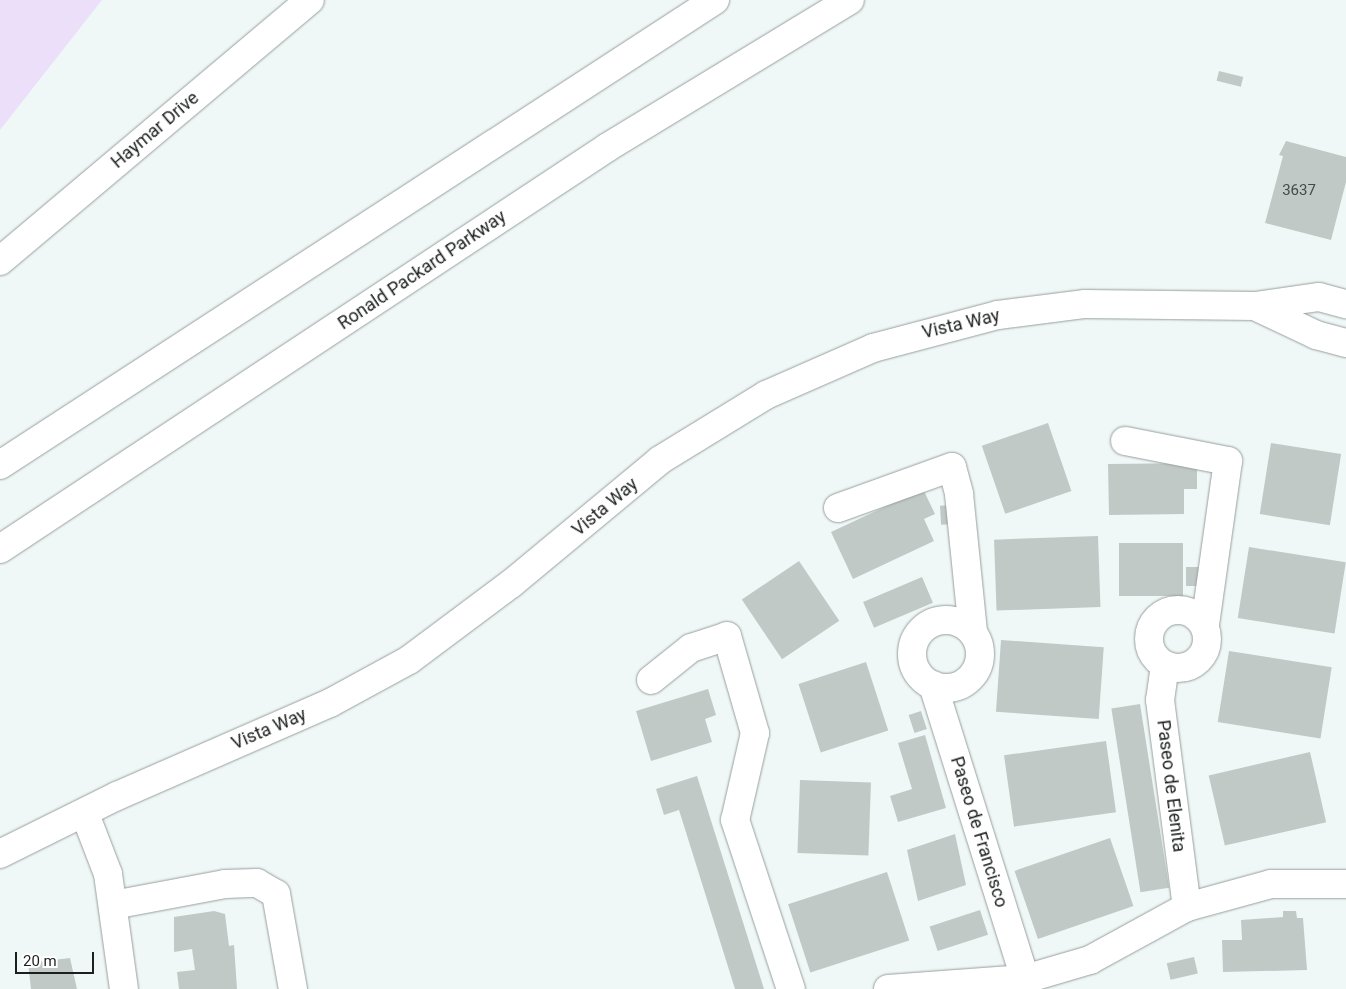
<!DOCTYPE html>
<html>
<head>
<meta charset="utf-8">
<style>
  body { margin:0 }
  #map { position:relative; width:1346px; height:989px; overflow:hidden; background:#f0f8f7; font-family:Roboto,sans-serif }
  div>[style] { position:absolute }
  [style*='--x'] { left:calc(var(--x)*1px); top:calc(var(--y)*1px); width:calc(var(--w)*1px); rotate:calc(var(--a)*1deg) }
  .green>* { inset:0; background:#ecdffa }
  .building>* { inset:0; background:#c1c9c7; transform-origin:0 0 }
  .roads { filter:drop-shadow(0 0 1px #979f9d) drop-shadow(0 0 1px #979f9d) }
  .minor>* { height:28px; margin:-14px; padding:0 14px; transform-origin:14px; border-radius:14px; background:#fff }
  .minor>.ring { margin:-14px; padding:0; box-sizing:content-box; background:none; border:28px solid #fff; border-radius:50% }
  .major>* { height:28px; margin:-14px; padding:0 14px; transform-origin:14px; border-radius:14px; background:#fff }
  .highway>* { height:28px; margin:-14px; padding:0 14px; transform-origin:14px; border-radius:14px; background:#fff }
  span { translate:-50% -50%; white-space:nowrap; text-align:center; line-height:1.15; -webkit-text-stroke:5px #fff; paint-order:stroke }
  .number-label { font-size:15px; color:#454a48 }
  .number-label span { -webkit-text-stroke-width:0 }
  .street-label { font-size:18px; color:#1c1f1e }
  .scale { position:absolute; left:15px; top:952px; width:79px; height:22px; box-sizing:border-box; border:2px solid #1c1f1e; border-top:0; padding-left:6px; font-size:15px; line-height:18px; white-space:nowrap; color:#1c1f1e; -webkit-text-stroke:4px #fff; paint-order:stroke }
</style>
</head>
<body>
<div id="map">
  <div class="green">
    <div style="clip-path:polygon(0 0,102px 0,0 130px)"></div>
  </div>
  <div class="building">
    <div style="left:1219px;top:71px;width:25px;height:10px;rotate:14deg"></div>
    <div style="clip-path:polygon(1286px 141px,1346px 157px,1346px 182px,1331px 240px,1265px 223px,1283px 156px,1279px 155px)"></div>
    <div style="left:1048px;top:423px;width:72px;height:70px;rotate:71deg"></div>
    <div style="left:1271px;top:443px;width:71px;height:72px;rotate:9deg"></div>
    <div style="clip-path:polygon(1197px 463px,1197px 489px,1184px 489px,1184px 514px,1109px 515px,1108px 464px)"></div>
    <div style="clip-path:polygon(923px 489px,935px 514px,924px 519px,934px 541px,853px 579px,831px 532px)"></div>
    <div style="left:953px;top:505px;width:19px;height:13px;rotate:87deg"></div>
    <div style="left:1098px;top:536px;width:71px;height:104px;rotate:88deg"></div>
    <div style="left:1119px;top:543px;width:64px;height:53px"></div>
    <div style="left:1249px;top:547px;width:98px;height:72px;rotate:9deg"></div>
    <div style="left:799px;top:561px;width:72px;height:69px;rotate:56deg"></div>
    <div style="left:1186px;top:567px;width:13px;height:19px"></div>
    <div style="left:922px;top:577px;width:28px;height:64px;rotate:67deg"></div>
    <div style="left:1001px;top:640px;width:103px;height:72px;rotate:4deg"></div>
    <div style="left:1229px;top:651px;width:104px;height:72px;rotate:9deg"></div>
    <div style="left:866px;top:662px;width:72px;height:71px;rotate:72deg"></div>
    <div style="clip-path:polygon(708px 689px,716px 715px,705px 719px,712px 742px,651px 761px,636px 711px)"></div>
    <div style="left:1140px;top:704px;width:186px;height:29px;rotate:81deg"></div>
    <div style="left:921px;top:711px;width:19px;height:13px;rotate:72deg"></div>
    <div style="clip-path:polygon(925px 735px,946px 808px,898px 822px,890px 796px,912px 789px,898px 743px)"></div>
    <div style="left:1106px;top:741px;width:72px;height:103px;rotate:82deg"></div>
    <div style="left:1310px;top:752px;width:72px;height:104px;rotate:77deg"></div>
    <div style="clip-path:polygon(697px 776px,764px 989px,735px 989px,679px 810px,664px 815px,656px 789px)"></div>
    <div style="left:800px;top:780px;width:71px;height:73px;rotate:2deg"></div>
    <div style="clip-path:polygon(955px 834px,966px 885px,918px 901px,907px 850px)"></div>
    <div style="left:1110px;top:838px;width:72px;height:101px;rotate:71deg"></div>
    <div style="left:887px;top:872px;width:72px;height:104px;rotate:72deg"></div>
    <div style="left:980px;top:910px;width:26px;height:53px;rotate:72deg"></div>
    <div style="clip-path:polygon(214px 911px,225px 914px,229px 946px,234px 945px,237px 989px,179px 989px,177px 972px,195px 970px,192px 949px,174px 952px,174px 917px)"></div>
    <div style="clip-path:polygon(1283px 911px,1296px 911px,1297px 918px,1303px 918px,1307px 970px,1223px 972px,1222px 940px,1242px 940px,1241px 920px,1283px 917px)"></div>
    <div style="left:1194px;top:957px;width:17px;height:28px;rotate:77deg"></div>
    <div style="clip-path:polygon(70px 958px,77px 989px,31px 989px,28px 963px)"></div>
  </div>
  <div class="roads">
    <div class="minor">
      <div style="--x:0;--y:261;--w:405;--a:-40.1"></div>
      <div style="--x:1125;--y:441;--w:105;--a:11"></div>
      <div style="--x:1228;--y:461;--w:166;--a:98"></div>
      <div style="--x:838;--y:508;--w:121;--a:-19.8"></div>
      <div style="--x:952;--y:467;--w:28;--a:75"></div>
      <div style="--x:959;--y:494;--w:140;--a:84.2"></div>
      <div class="ring" style="left:1149px;top:610px;width:30px;height:30px"></div>
      <div class="ring" style="left:912px;top:620px;width:40px;height:40px"></div>
      <div style="--x:1165;--y:665;--w:35;--a:98"></div>
      <div style="--x:1160;--y:700;--w:209;--a:82.6"></div>
      <div style="--x:651;--y:680;--w:51;--a:-38.7"></div>
      <div style="--x:691;--y:648;--w:38;--a:-18"></div>
      <div style="--x:727;--y:636;--w:101;--a:73.9"></div>
      <div style="--x:755;--y:733;--w:89;--a:102.9"></div>
      <div style="--x:735;--y:820;--w:178;--a:71.7"></div>
      <div style="--x:933;--y:685;--w:308;--a:72.6"></div>
      <div style="--x:85;--y:814;--w:64;--a:69"></div>
      <div style="--x:108;--y:874;--w:116;--a:82.1"></div>
      <div style="--x:113;--y:905;--w:114;--a:-10.6"></div>
      <div style="--x:225;--y:884;--w:32;--a:-2"></div>
      <div style="--x:257;--y:883;--w:22;--a:30"></div>
      <div style="--x:276;--y:894;--w:97;--a:79.9"></div>
      <div style="--x:888;--y:989;--w:137;--a:-4.2"></div>
      <div style="--x:1025;--y:979;--w:68;--a:-16.3"></div>
      <div style="--x:1090;--y:960;--w:111;--a:-28.7"></div>
      <div style="--x:1187;--y:907;--w:87;--a:-15.3"></div>
      <div style="--x:1271;--y:884;--w:75;--a:0"></div>
    </div>
    <div class="major">
      <div style="--x:1255;--y:306;--w:68;--a:25.4"></div>
      <div style="--x:1316;--y:335;--w:31;--a:15"></div>
      <div style="--x:0;--y:854;--w:131;--a:-26.4"></div>
      <div style="--x:117;--y:796;--w:232;--a:-23.6"></div>
      <div style="--x:330;--y:703;--w:90;--a:-28.6"></div>
      <div style="--x:409;--y:660;--w:129;--a:-36.8"></div>
      <div style="--x:512;--y:583;--w:192;--a:-39.7"></div>
      <div style="--x:660;--y:460;--w:124;--a:-31.5"></div>
      <div style="--x:766;--y:395;--w:117;--a:-23.7"></div>
      <div style="--x:873;--y:348;--w:129;--a:-14.8"></div>
      <div style="--x:998;--y:315;--w:88;--a:-7.2"></div>
      <div style="--x:1085;--y:304;--w:170;--a:0.7"></div>
      <div style="--x:1255;--y:306;--w:65;--a:-8"></div>
      <div style="--x:1319;--y:297;--w:28;--a:15"></div>
    </div>
    <div class="highway">
      <div style="--x:0;--y:465;--w:853;--a:-33.04"></div>
      <div style="--x:0;--y:549;--w:729;--a:-33.47"></div>
      <div style="--x:608;--y:147;--w:283;--a:-31.3"></div>
    </div>
  </div>
  <div class="number-label">
    <span style="left:1299px;top:191px">3637</span>
  </div>
  <div class="street-label">
    <span style="left:155px;top:130px;rotate:-40deg">Haymar Drive</span>
    <span style="left:422px;top:270px;rotate:-34deg">Ronald Packard Parkway</span>
    <span style="left:961px;top:324px;rotate:-13deg">Vista Way</span>
    <span style="left:605px;top:507px;rotate:-40deg">Vista Way</span>
    <span style="left:269px;top:729px;rotate:-23deg">Vista Way</span>
    <span style="left:1171px;top:786px;rotate:83deg">Paseo de Elenita</span>
    <span style="left:979px;top:832px;rotate:73deg">Paseo de Francisco</span>
  </div>
  <div class="scale">20 m</div>
</div>
</body>
</html>
